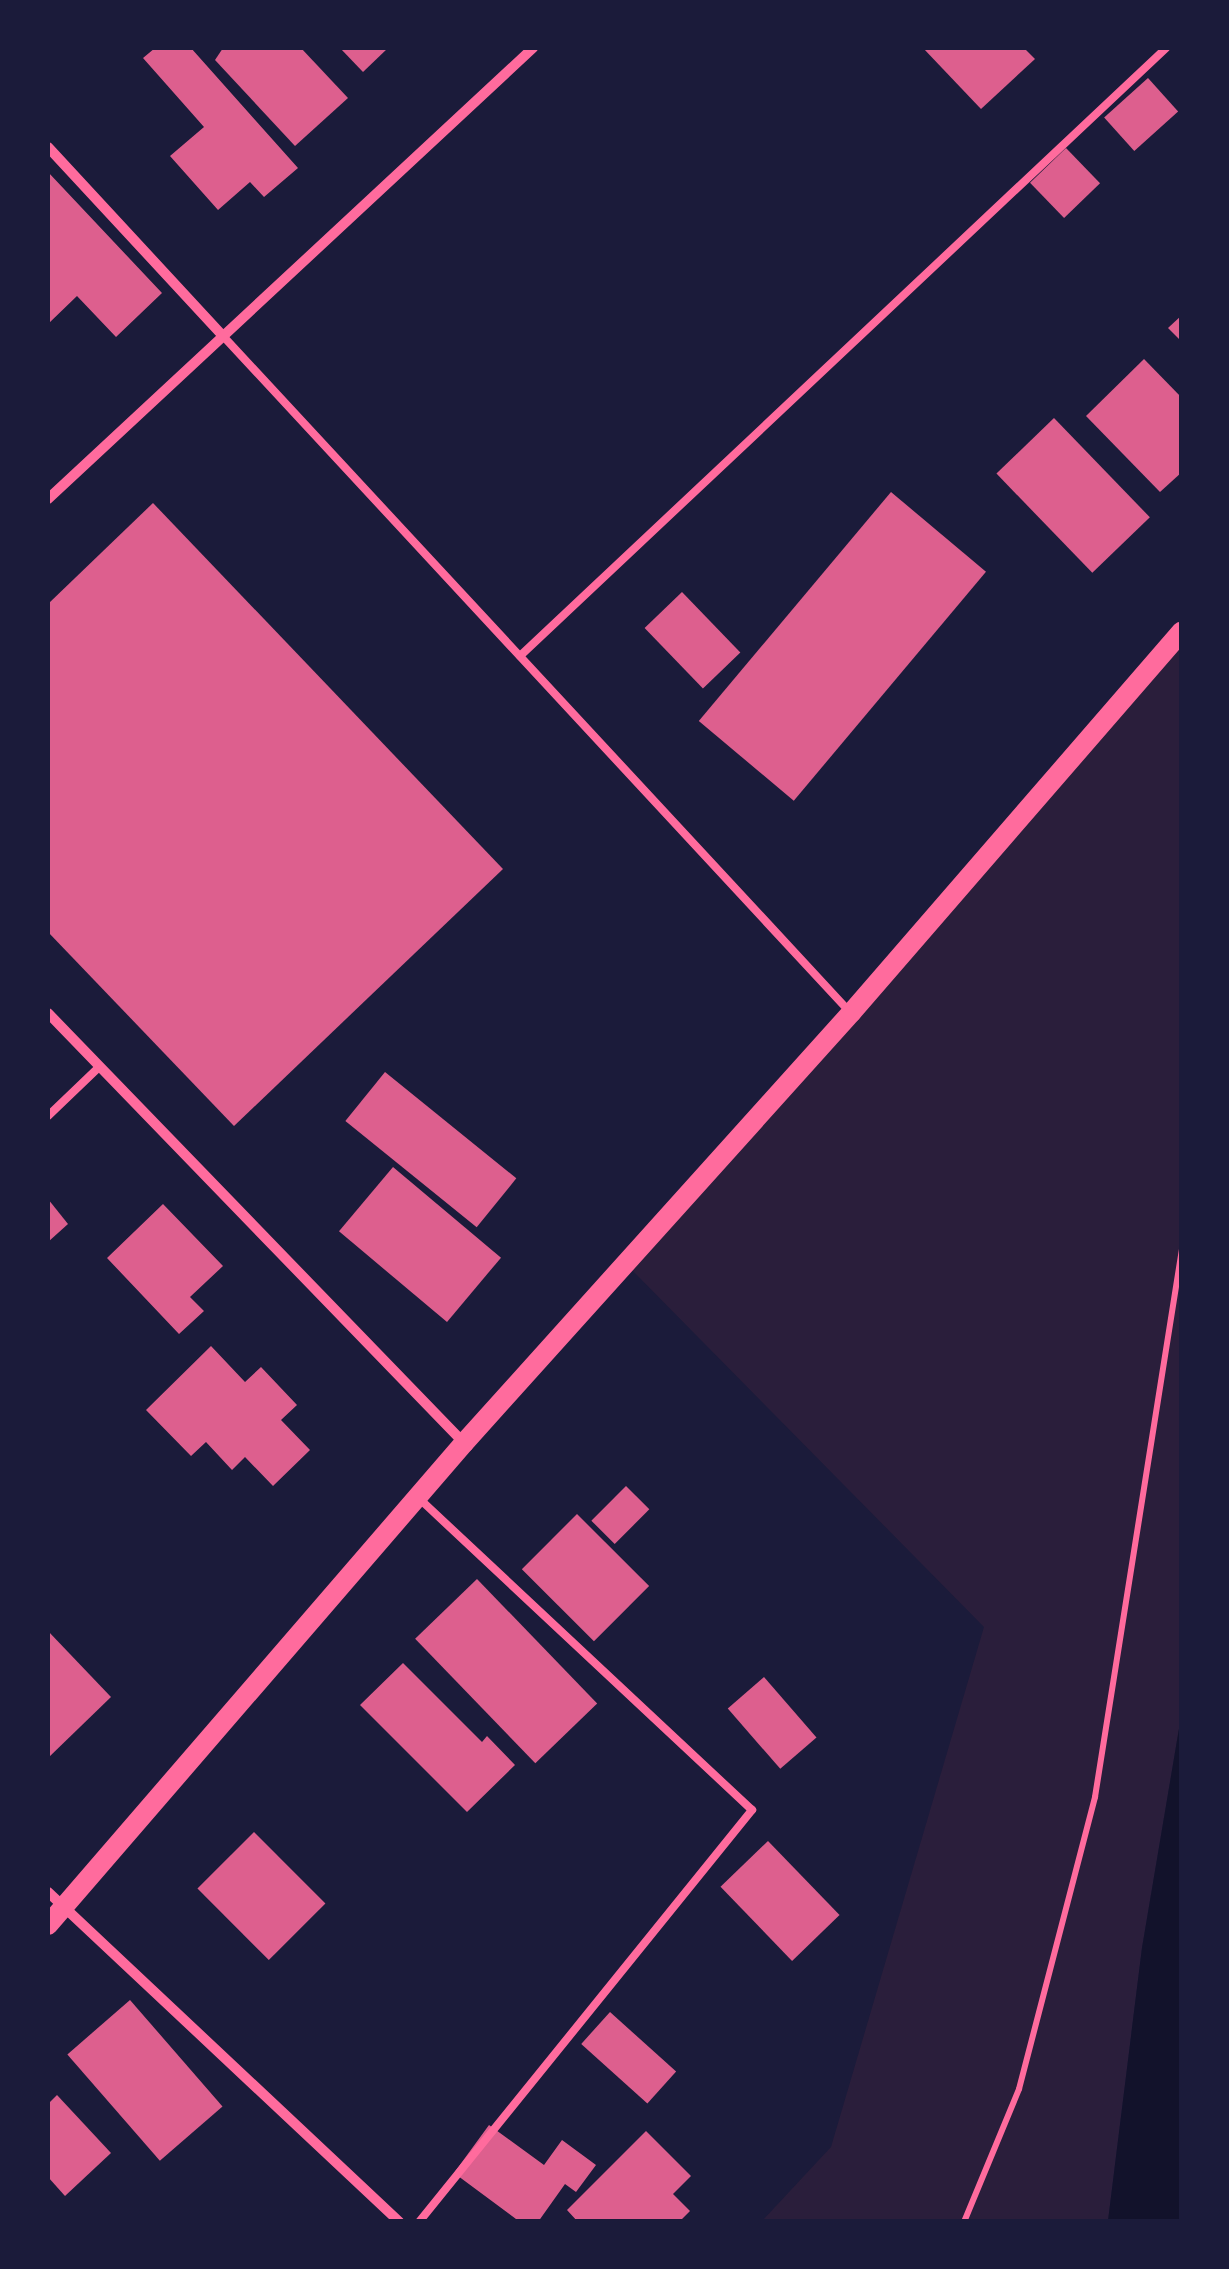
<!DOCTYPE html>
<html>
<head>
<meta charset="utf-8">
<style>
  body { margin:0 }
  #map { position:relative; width:1229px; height:2269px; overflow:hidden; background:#1b1b3a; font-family:"DejaVu Sans",sans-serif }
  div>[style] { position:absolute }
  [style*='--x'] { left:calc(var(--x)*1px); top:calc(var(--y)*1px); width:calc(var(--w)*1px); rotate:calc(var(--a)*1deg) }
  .green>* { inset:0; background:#2a1e3b }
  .water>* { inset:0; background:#12122b }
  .building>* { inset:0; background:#dd5f8e; transform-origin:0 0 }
  .path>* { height:6px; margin:-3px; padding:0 3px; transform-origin:3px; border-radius:3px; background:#ff6b9d }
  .service>* { height:8px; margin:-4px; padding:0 4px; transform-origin:4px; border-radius:4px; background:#ff6b9d }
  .minor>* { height:10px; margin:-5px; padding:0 5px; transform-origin:5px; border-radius:5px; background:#ff6b9d }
  .secondary>* { height:20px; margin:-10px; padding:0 10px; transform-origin:10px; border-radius:10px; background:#ff6b9d }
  span { translate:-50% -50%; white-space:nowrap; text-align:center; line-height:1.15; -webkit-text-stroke:10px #1b1b3a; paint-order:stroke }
  .frame { position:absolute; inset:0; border:50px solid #1b1b3a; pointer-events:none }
</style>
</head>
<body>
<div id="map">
  <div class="green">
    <div style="clip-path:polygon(1181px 631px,1181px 1717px,1142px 1948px,1108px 2221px,762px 2221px,831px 2147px,984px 1627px,625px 1263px)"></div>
  </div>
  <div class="water">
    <div style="clip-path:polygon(1181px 1717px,1181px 2221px,1108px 2221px,1142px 1948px)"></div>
  </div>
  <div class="building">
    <div style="clip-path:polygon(155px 48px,191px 48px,298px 168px,264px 197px,250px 182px,218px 210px,170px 156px,204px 127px,143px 58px)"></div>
    <div style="clip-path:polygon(223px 48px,301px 48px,348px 98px,295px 146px,215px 60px)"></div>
    <div style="clip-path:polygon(340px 48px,388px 48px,363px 72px)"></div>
    <div style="clip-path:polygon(923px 48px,1024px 48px,1035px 59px,981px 109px)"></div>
    <div style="left:1148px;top:78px;width:45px;height:59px;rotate:48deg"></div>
    <div style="left:1066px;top:148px;width:49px;height:50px;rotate:46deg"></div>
    <div style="clip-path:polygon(48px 172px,162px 293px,116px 337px,77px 296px,48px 324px)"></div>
    <div style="clip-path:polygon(1182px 315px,1182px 342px,1168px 328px)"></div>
    <div style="clip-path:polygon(1144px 359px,1182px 398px,1182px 472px,1160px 492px,1086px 416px)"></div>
    <div style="left:1054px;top:418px;width:138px;height:80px;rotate:46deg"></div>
    <div style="left:891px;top:492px;width:124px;height:299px;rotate:40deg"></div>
    <div style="clip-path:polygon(153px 503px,503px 869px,234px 1126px,48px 932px,48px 604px)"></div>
    <div style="left:682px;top:592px;width:84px;height:52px;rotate:46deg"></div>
    <div style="left:385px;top:1072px;width:169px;height:63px;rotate:39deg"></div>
    <div style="left:393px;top:1167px;width:141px;height:84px;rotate:40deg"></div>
    <div style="clip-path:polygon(48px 1199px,68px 1224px,48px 1242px)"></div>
    <div style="clip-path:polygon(163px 1204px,223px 1266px,190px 1297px,204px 1311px,179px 1334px,107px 1258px)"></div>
    <div style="clip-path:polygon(211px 1346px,245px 1382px,261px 1367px,297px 1405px,281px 1420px,310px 1450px,273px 1486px,245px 1457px,232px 1470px,206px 1442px,191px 1456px,146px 1410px)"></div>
    <div style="left:626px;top:1486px;width:33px;height:49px;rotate:45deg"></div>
    <div style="left:577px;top:1514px;width:102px;height:78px;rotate:45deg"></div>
    <div style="left:477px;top:1579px;width:173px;height:86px;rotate:46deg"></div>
    <div style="clip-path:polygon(48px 1631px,111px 1697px,48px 1758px)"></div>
    <div style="clip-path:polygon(403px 1663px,482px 1742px,487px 1736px,515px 1765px,467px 1812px,360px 1705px)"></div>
    <div style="left:764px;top:1677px;width:80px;height:48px;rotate:49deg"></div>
    <div style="left:254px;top:1832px;width:101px;height:80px;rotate:45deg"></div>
    <div style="left:768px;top:1841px;width:103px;height:66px;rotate:46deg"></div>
    <div style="left:130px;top:2000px;width:141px;height:83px;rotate:49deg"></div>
    <div style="left:610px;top:2012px;width:89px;height:43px;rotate:42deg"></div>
    <div style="clip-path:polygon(57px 2095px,111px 2153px,65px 2196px,48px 2177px,48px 2104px)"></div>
    <div style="clip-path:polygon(489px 2125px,544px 2165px,562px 2140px,596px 2165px,576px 2192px,565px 2184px,538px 2222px,520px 2222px,454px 2173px)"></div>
    <div style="clip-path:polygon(646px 2131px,691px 2176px,673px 2194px,690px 2211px,679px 2222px,578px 2222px,567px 2210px)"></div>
  </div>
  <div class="path">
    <div style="--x:964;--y:2222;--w:144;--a:-67.5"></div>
    <div style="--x:1019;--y:2089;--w:302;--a:-75.4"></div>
    <div style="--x:1095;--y:1797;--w:555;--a:-80.98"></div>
  </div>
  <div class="service">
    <div style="--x:223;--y:336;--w:919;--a:47.16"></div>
    <div style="--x:520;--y:656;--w:887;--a:-43.26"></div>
    <div style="--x:48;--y:1116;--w:69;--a:-43.8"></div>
    <div style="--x:419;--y:2222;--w:530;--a:-51.05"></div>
    <div style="--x:752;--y:1810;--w:456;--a:-136.9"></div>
  </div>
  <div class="minor">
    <div style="--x:48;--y:147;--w:258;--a:47.2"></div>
    <div style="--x:48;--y:499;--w:662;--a:-42.92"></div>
    <div style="--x:48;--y:1013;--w:598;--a:45.95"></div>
    <div style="--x:48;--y:1892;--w:482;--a:43.2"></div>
  </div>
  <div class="secondary">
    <div style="--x:48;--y:1925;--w:637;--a:-49.2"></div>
    <div style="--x:464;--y:1443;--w:579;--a:-48.01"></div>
    <div style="--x:851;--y:1013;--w:505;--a:-49.09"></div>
  </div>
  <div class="frame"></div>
</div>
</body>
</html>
